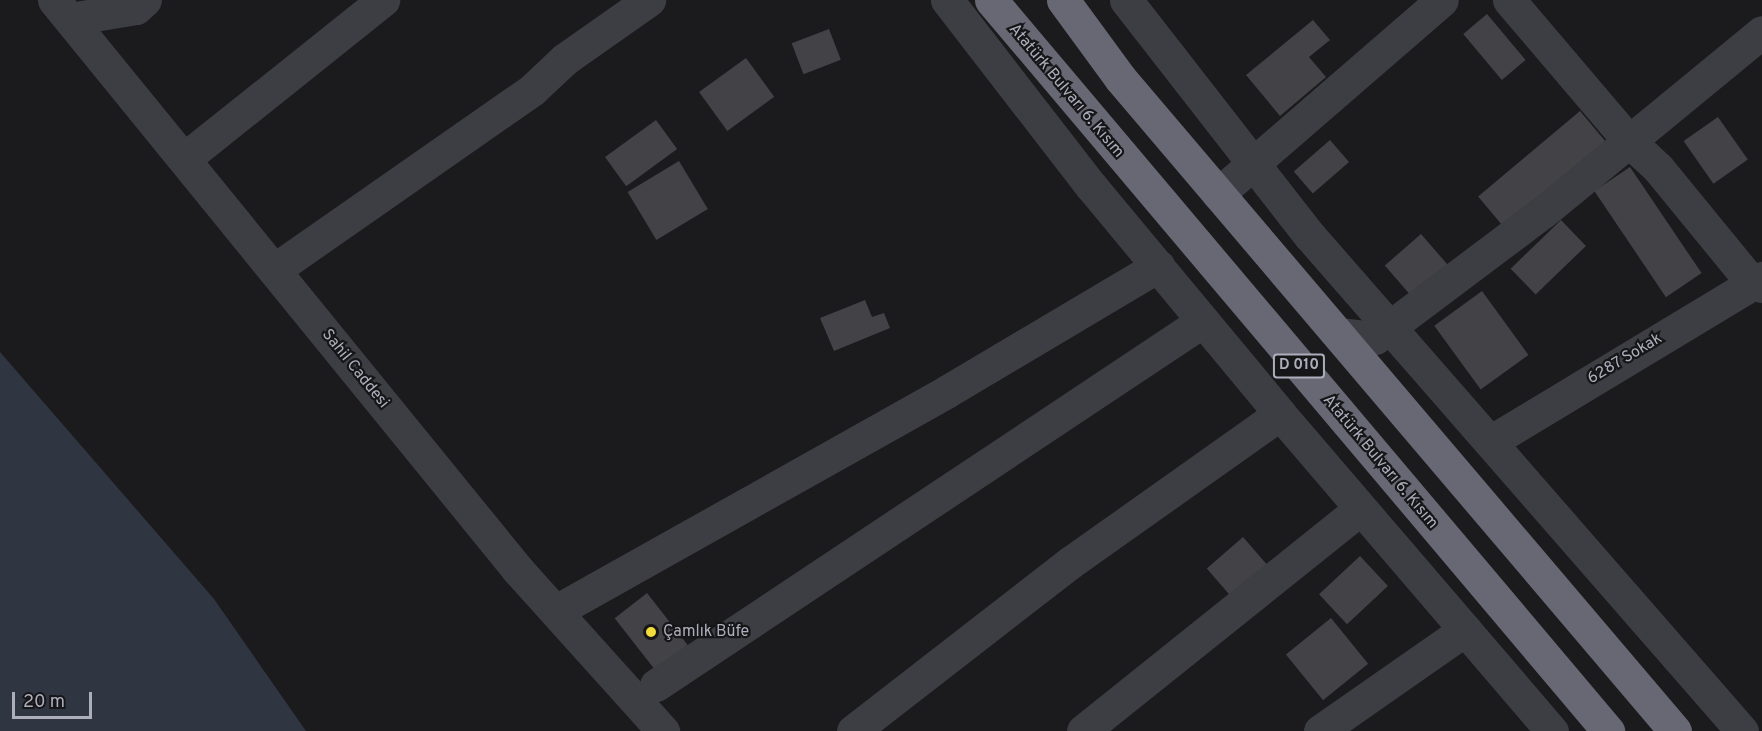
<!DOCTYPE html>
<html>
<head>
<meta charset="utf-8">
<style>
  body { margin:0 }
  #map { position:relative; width:1762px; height:731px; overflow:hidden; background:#1b1a1d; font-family:Overpass,sans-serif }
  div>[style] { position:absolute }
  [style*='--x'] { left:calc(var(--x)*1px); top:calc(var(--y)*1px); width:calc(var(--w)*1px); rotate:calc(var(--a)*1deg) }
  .water>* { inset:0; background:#303641 }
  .building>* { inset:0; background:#424247; transform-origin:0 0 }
  .minor>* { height:33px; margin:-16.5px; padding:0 16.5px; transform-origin:16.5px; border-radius:16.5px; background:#3d3d44 }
  .highway>* { height:33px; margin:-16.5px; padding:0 16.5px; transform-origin:16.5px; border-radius:16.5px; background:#676873 }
  .dots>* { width:16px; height:16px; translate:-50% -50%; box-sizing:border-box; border:3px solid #161518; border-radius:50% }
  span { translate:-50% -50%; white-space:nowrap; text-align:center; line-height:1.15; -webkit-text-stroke:4.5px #161518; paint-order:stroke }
  .shield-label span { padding:2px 4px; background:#161518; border:2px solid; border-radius:4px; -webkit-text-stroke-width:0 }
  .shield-label { font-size:15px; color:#adaebc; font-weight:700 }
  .street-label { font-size:16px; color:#adaebc }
  .poi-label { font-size:16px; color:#adaebc }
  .left { translate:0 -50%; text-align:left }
  .scale { position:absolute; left:12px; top:692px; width:80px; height:27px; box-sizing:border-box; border:3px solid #adaebc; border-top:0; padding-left:8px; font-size:18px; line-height:21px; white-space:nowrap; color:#adaebc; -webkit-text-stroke:4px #161518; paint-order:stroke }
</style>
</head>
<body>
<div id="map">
  <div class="water">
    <div style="clip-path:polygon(0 352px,214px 599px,306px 731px,0 731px)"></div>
  </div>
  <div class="building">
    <div style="left:1487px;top:14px;width:60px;height:31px;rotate:50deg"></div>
    <div style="clip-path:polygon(1313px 20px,1330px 40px,1309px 57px,1326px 77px,1280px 116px,1246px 75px)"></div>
    <div style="left:829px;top:29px;width:33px;height:40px;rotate:69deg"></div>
    <div style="left:746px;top:58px;width:48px;height:58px;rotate:54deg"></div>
    <div style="left:1580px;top:111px;width:45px;height:133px;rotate:50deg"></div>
    <div style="left:1718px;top:117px;width:52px;height:42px;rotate:55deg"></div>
    <div style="left:656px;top:120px;width:36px;height:63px;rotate:54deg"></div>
    <div style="left:1330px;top:140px;width:29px;height:48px;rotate:49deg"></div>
    <div style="left:679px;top:161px;width:56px;height:60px;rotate:59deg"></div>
    <div style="left:1630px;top:167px;width:128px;height:43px;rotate:56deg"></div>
    <div style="left:1561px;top:220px;width:36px;height:70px;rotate:46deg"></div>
    <div style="left:1421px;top:234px;width:46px;height:48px;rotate:49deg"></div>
    <div style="left:1482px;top:291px;width:79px;height:59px;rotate:54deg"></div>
    <div style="clip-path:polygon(865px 300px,872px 317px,884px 313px,890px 328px,834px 351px,820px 318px)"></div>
    <div style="left:1243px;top:537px;width:38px;height:48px;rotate:49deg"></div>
    <div style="left:1360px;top:556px;width:41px;height:56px;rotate:47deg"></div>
    <div style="left:647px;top:593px;width:66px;height:41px;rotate:52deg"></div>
    <div style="left:1331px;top:618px;width:59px;height:58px;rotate:51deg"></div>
  </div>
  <div class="minor">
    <div style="--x:54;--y:0;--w:735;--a:50.85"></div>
    <div style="--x:518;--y:570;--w:217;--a:48"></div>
    <div style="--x:947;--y:0;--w:235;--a:52.3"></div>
    <div style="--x:1091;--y:186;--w:296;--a:50.3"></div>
    <div style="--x:1280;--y:414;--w:418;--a:49.4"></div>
    <div style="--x:1126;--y:0;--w:299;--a:52.1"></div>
    <div style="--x:1310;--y:236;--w:657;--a:48.89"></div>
    <div style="--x:1509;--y:0;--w:184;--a:49.6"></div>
    <div style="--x:1628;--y:140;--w:41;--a:43"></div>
    <div style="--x:1658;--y:168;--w:150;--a:50.7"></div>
    <div style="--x:1753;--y:284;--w:9;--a:13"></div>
    <div style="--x:70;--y:19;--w:67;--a:-9.5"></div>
    <div style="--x:136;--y:8;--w:12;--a:-42"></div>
    <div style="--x:184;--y:159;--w:255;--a:-38.6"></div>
    <div style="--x:1218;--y:194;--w:296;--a:-40.9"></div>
    <div style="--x:274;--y:270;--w:316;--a:-34.9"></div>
    <div style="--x:533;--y:89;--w:44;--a:-43.2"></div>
    <div style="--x:565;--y:59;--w:103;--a:-35.1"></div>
    <div style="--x:1338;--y:334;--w:37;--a:6"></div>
    <div style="--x:1375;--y:338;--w:210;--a:-36.9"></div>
    <div style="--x:1543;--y:212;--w:283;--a:-39.4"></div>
    <div style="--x:1490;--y:442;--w:318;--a:-31.1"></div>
    <div style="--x:556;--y:611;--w:447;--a:-29.3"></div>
    <div style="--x:946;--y:392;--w:247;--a:-30.7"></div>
    <div style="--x:656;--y:685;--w:657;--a:-33.64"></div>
    <div style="--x:853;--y:731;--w:276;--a:-37.8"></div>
    <div style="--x:1071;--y:562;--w:256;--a:-35.3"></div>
    <div style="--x:1083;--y:731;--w:355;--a:-38.7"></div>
    <div style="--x:1320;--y:731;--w:177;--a:-34.9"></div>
  </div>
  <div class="highway">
    <div style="--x:991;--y:0;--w:957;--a:49.83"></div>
    <div style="--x:1063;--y:0;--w:97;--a:53.8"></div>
    <div style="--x:1120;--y:78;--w:857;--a:49.64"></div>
  </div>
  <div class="dots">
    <div style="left:651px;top:632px;background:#f4dd3b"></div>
  </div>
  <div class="shield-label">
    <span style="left:1299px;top:366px">D 010</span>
  </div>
  <div class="street-label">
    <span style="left:1066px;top:91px;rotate:50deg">Atatürk Bulvarı 6. Kısım</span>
    <span style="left:1625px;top:359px;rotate:-31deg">6287 Sokak</span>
    <span style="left:355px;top:369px;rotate:51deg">Sahil Caddesi</span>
    <span style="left:1380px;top:462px;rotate:50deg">Atatürk Bulvarı 6. Kısım</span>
  </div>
  <div class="poi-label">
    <span class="left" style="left:663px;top:632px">Çamlık Büfe</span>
  </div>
  <div class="scale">20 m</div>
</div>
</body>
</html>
